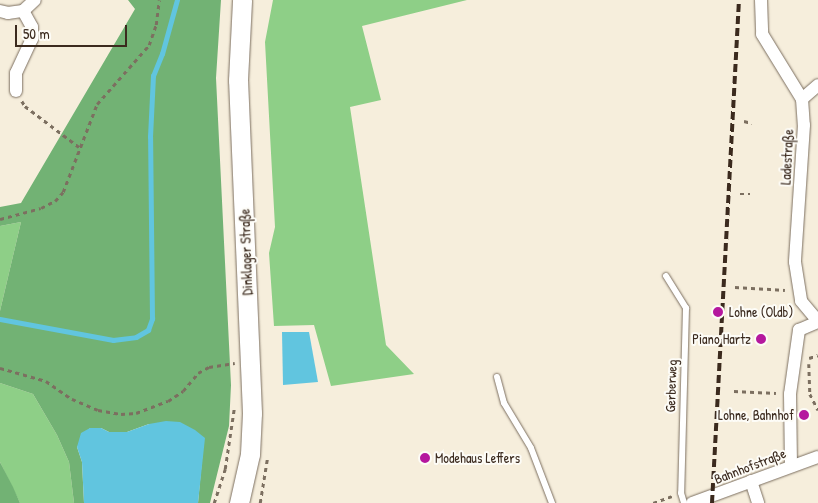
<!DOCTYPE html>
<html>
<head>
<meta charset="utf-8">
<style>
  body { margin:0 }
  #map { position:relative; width:818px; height:503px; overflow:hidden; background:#f6eedc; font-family:"Patrick Hand",sans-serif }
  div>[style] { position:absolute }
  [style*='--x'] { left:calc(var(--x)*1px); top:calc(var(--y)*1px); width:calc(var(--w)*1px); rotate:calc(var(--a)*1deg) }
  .green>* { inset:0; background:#8ecf87 }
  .forest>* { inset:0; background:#72b274 }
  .water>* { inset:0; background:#61c5df }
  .stream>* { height:4.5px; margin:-2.25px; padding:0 2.25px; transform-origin:2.25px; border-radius:2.25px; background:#61c5df }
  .path>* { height:2.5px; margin-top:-1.25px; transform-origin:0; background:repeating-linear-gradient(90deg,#7c6f60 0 4px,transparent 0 8px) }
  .roads { filter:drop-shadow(0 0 1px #7c6f60) drop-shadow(0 0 1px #7c6f60) }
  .service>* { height:6px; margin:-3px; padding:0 3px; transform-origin:3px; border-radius:3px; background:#fff }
  .minor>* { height:12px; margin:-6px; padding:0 6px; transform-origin:6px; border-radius:6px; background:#fff }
  .secondary>* { height:19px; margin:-9.5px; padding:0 9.5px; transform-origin:9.5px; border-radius:9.5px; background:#fff }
  .rail>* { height:4px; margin-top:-2px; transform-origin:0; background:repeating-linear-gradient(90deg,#3b2a1e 0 8px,transparent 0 12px) }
  .dots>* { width:14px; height:14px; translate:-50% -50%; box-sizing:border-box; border:2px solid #fdfcf7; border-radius:50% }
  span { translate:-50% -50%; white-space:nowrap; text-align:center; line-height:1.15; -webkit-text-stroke:4px #fdfcf7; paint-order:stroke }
  .street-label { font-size:14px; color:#3b2a1e }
  .poi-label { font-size:14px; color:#3b2a1e }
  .left { translate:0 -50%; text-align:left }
  .right { translate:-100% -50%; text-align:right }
  .scale { position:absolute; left:15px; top:25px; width:112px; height:22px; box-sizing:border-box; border:2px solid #3b2a1e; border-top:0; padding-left:6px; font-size:15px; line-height:18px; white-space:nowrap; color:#3b2a1e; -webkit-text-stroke:4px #fdfcf7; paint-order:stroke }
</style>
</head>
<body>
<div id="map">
  <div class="green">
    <div style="clip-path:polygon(273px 0,467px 0,362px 26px,381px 100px,350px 107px,386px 345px,414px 374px,331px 386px,314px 325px,274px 326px,269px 253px,275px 227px,265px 42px)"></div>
    <div style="clip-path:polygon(21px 222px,0 311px,0 226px)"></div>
    <div style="clip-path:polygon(0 383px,33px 394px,57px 435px,69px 462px,74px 503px,20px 503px,0 462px)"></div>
  </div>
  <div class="forest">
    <div style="clip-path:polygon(128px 0,221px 0,216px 78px,231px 385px,229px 426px,210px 503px,198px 503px,204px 438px,149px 424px,127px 432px,109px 432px,101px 428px,90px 428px,77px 447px,82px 462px,84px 503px,74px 503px,69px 462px,57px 435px,33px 394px,0 383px,0 311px,21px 222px,0 226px,0 207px,21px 203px,135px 9px)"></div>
    <div style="clip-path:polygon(0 462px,13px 487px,20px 503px,0 503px)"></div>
  </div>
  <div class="water">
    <div style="clip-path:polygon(282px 332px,309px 332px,318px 382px,283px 385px)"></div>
    <div style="clip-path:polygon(166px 421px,180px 422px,195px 430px,205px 438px,198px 503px,84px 503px,82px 462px,77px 447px,81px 433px,90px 428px,101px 428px,109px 432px,127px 432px,149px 424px)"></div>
  </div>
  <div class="stream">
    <div style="--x:0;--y:319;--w:115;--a:10.5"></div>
    <div style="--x:113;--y:340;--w:23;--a:-7"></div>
    <div style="--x:136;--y:337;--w:14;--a:-30"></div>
    <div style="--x:148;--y:330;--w:12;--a:-70"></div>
    <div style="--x:152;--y:319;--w:182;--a:-90.6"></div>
    <div style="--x:150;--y:137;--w:61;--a:-87.2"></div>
    <div style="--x:153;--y:76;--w:24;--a:-68"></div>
    <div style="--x:162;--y:54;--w:56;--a:-74.5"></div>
  </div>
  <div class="path">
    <div style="--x:22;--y:101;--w:6;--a:59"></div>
    <div style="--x:25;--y:106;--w:68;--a:37.2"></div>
    <div style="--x:744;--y:121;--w:8;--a:14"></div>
    <div style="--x:740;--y:194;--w:10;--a:0"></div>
    <div style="--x:0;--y:219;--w:42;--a:-15"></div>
    <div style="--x:41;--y:208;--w:16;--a:-27"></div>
    <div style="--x:55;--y:201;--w:12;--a:-48"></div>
    <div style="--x:63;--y:192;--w:94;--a:-68.9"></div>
    <div style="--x:97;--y:104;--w:79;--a:-48.6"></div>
    <div style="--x:149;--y:45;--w:21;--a:-71"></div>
    <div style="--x:156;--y:25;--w:25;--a:-83"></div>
    <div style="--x:735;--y:287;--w:50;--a:3.4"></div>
    <div style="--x:809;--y:358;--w:9;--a:-18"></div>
    <div style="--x:809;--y:364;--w:30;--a:88"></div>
    <div style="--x:810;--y:394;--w:18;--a:63"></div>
    <div style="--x:0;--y:368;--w:48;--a:15.8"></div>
    <div style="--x:46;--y:381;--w:32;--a:35"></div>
    <div style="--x:72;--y:399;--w:28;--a:23"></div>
    <div style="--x:98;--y:410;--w:23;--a:10"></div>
    <div style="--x:121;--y:414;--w:15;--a:-4"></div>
    <div style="--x:136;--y:413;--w:34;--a:-21"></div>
    <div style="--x:168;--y:401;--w:18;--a:-34"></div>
    <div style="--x:183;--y:391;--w:23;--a:-50"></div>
    <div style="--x:198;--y:373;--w:13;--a:-29"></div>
    <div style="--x:209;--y:367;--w:26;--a:-9"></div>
    <div style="--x:734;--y:391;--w:42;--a:2.7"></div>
    <div style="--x:214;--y:503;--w:36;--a:-72"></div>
    <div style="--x:225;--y:469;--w:61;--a:-81.5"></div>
    <div style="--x:260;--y:503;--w:44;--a:-80.8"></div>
    <div style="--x:653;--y:503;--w:20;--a:-20"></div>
  </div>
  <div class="roads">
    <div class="service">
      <div style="--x:666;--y:276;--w:38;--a:58"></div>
      <div style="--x:686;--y:308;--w:185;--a:91.5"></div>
      <div style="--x:681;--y:493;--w:10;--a:73"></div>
      <div style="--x:497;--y:377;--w:27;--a:75"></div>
      <div style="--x:504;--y:403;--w:52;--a:59"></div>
      <div style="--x:531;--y:448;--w:59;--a:69.1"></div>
    </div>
    <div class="minor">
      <div style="--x:761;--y:0;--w:34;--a:88"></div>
      <div style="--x:762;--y:34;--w:76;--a:58.4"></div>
      <div style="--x:802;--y:99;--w:26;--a:86"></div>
      <div style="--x:804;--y:125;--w:137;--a:93.8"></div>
      <div style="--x:795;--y:262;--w:39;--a:81"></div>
      <div style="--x:801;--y:301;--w:26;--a:50"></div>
      <div style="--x:0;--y:11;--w:8;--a:14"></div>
      <div style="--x:8;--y:13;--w:15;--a:-8"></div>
      <div style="--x:16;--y:91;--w:18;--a:-90"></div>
      <div style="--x:16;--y:73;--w:38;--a:-65"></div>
      <div style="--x:32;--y:39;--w:12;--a:-90"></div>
      <div style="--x:32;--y:27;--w:18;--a:-119"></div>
      <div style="--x:23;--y:11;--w:16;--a:-43"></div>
      <div style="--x:802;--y:99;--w:21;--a:-41"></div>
      <div style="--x:791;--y:466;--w:72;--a:-90.8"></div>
      <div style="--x:790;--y:394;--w:65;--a:-82"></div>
      <div style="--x:799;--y:330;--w:21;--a:-23"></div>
      <div style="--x:751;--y:481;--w:23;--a:72"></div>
      <div style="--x:692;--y:503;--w:134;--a:-20.1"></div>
    </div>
    <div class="secondary">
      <div style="--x:239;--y:503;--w:50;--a:-77.3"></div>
      <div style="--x:250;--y:454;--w:41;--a:-87.2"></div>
      <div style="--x:252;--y:413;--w:333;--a:-92.4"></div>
      <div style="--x:238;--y:80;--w:80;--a:-87.1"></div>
    </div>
  </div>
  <div class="rail">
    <div style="--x:712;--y:503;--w:504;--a:-86.93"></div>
  </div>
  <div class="dots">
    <div style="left:718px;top:312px;background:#b5179e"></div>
    <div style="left:761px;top:339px;background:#b5179e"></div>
    <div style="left:804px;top:415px;background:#b5179e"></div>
    <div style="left:425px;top:458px;background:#b5179e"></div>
  </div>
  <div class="street-label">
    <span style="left:787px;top:157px;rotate:-87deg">Ladestraße</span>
    <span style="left:246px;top:252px;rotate:-92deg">Dinklager Straße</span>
    <span style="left:671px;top:386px;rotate:-88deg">Gerberweg</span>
    <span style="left:750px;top:466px;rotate:-21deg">Bahnhofstraße</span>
  </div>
  <div class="poi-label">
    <span class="left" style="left:729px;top:312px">Lohne (Oldb)</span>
    <span class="right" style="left:751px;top:339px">Piano Hartz</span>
    <span class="right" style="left:794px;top:415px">Lohne, Bahnhof</span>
    <span class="left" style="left:435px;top:458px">Modehaus Leffers</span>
  </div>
  <div class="scale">50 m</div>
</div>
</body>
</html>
